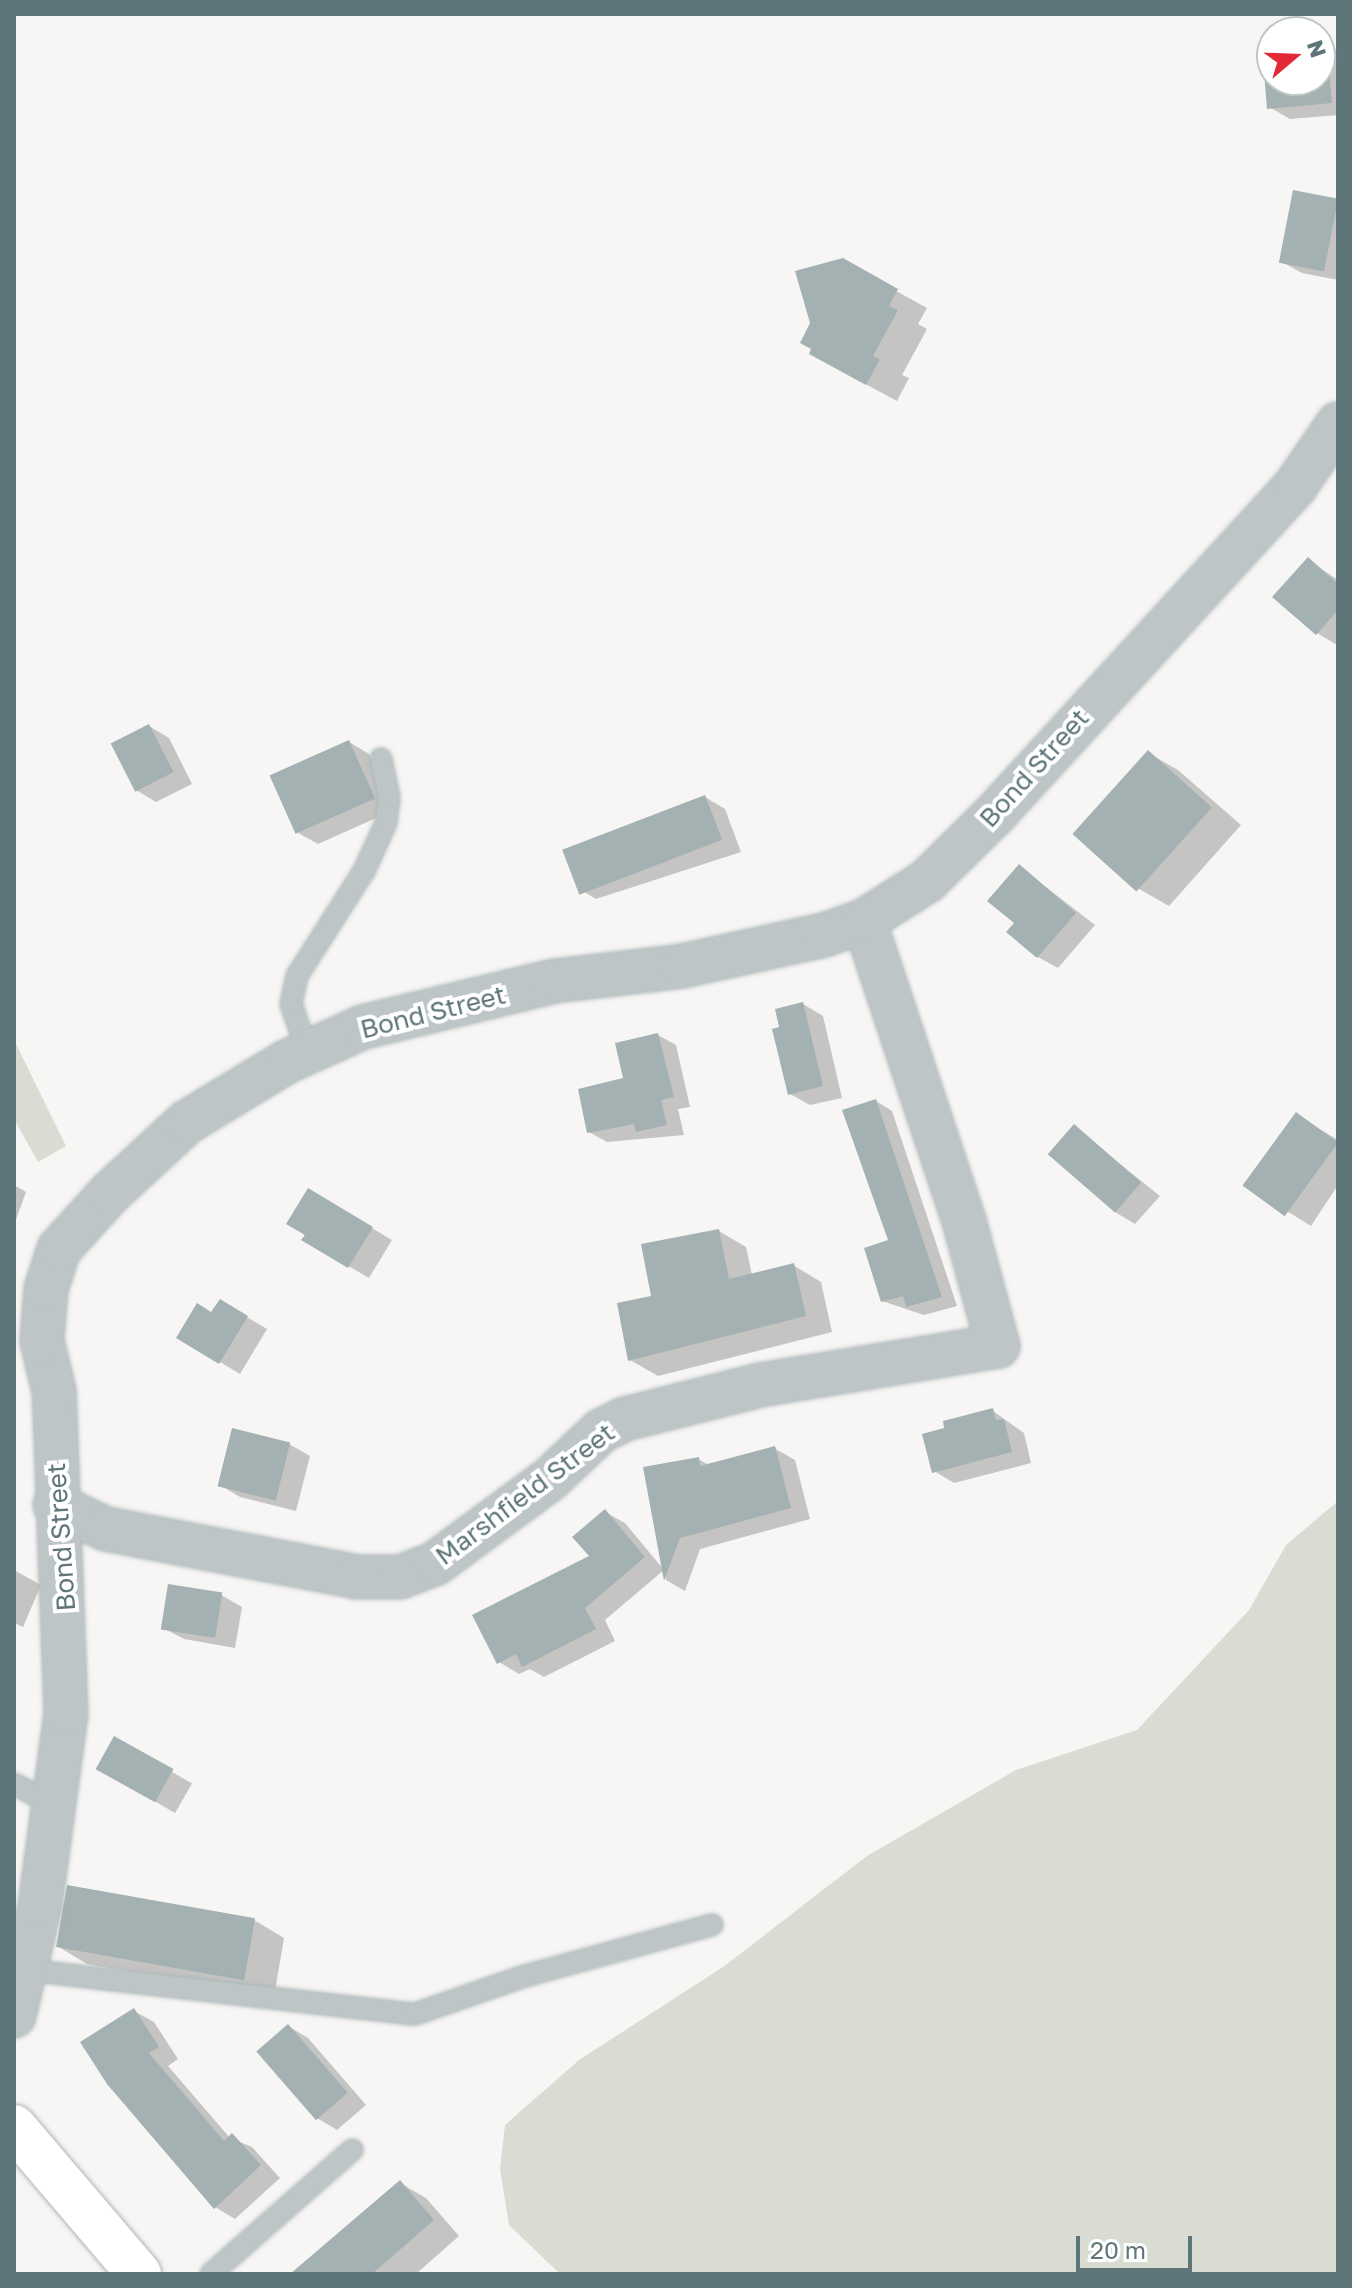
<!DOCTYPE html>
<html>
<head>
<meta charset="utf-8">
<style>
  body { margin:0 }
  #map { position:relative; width:1352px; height:2288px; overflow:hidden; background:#f7f6f4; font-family:"Golos Text",sans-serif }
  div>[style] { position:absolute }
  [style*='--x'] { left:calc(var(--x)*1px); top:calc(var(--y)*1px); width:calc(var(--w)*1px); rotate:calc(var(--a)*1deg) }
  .green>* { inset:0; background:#d9dcd3 }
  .shadow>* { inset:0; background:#0003; transform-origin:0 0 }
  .building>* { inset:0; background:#a3b1b2; transform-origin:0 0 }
  .roads { filter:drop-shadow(0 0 2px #aeb8ba) drop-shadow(0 0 2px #aeb8ba) }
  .service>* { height:20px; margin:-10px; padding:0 10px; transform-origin:10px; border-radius:10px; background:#bec5c7 }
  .minor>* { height:42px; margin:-21px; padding:0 21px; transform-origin:21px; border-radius:21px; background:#bec5c7 }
  .secondary>* { height:44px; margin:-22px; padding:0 22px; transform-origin:22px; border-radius:22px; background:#fff }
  span { translate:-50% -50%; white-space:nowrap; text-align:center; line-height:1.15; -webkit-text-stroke:8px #fff; paint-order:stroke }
  .street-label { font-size:26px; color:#5e7679 }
  .frame { position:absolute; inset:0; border:16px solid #5e7679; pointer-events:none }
  .north { position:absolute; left:1256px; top:16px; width:80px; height:80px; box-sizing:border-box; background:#fff; border:2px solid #bfc8c9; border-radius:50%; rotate:71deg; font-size:22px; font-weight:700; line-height:32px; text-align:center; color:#5e7679 }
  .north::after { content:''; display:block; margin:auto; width:28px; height:36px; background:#e22a37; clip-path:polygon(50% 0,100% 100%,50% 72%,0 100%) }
  .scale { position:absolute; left:1076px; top:2236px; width:116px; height:36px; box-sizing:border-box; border:4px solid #5e7679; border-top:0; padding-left:10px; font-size:24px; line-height:28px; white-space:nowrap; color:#5e7679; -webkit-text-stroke:6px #fff; paint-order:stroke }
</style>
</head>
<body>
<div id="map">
  <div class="green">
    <div style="clip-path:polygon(14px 1040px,66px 1146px,38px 1162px,14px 1119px)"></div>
    <div style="clip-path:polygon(1338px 1501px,1338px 2274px,560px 2274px,509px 2225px,500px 2169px,505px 2125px,579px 2060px,723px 1967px,867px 1856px,1016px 1770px,1137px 1730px,1249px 1610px,1286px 1545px)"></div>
  </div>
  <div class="shadow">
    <div style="clip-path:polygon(1326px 44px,1338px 51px,1338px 115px,1290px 119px,1269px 107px,1272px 49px,1272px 80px,1320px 80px,1320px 45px)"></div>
    <div style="clip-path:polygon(1295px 192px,1338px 201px,1338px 280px,1302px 273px,1282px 262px)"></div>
    <div style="clip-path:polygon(842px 261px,927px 308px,918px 324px,927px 329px,902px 375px,909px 378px,897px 401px,841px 371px)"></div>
    <div style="clip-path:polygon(1308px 560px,1338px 580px,1337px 645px,1317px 633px)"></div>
    <div style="clip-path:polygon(149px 726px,169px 738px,192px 784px,156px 802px,136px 790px)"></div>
    <div style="clip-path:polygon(349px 742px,369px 754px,394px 810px,318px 844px,298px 833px)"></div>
    <div style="clip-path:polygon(1148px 753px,1178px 770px,1241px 825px,1169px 906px,1139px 889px)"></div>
    <div style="clip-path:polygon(705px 797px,725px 809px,741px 852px,596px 899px,576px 887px)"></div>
    <div style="clip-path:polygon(1020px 867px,1095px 925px,1058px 968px,1038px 957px,1016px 923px)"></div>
    <div style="clip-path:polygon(803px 1004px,823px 1016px,842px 1098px,810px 1105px,790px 1094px,782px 1029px)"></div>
    <div style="clip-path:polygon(658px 1035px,676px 1045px,690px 1107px,678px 1109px,684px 1135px,607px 1142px,589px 1132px)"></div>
    <div style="clip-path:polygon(876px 1101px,892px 1111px,957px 1306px,924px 1315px,882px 1301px,891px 1242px)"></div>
    <div style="clip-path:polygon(1296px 1115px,1338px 1140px,1338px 1185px,1311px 1226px,1249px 1188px)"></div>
    <div style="clip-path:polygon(1074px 1127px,1160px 1196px,1135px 1224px,1115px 1212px)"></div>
    <div style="clip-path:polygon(14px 1185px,26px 1192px,14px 1225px)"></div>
    <div style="clip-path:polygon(308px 1190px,392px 1240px,369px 1278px,304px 1240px)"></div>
    <div style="clip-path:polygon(719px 1231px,746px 1247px,752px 1275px,793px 1265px,821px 1282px,832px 1332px,658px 1376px,630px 1360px,654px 1298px)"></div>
    <div style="clip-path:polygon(220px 1301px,267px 1329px,240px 1374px,179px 1337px,212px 1314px)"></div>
    <div style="clip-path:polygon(993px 1411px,1024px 1433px,1031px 1463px,954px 1483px,934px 1471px)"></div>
    <div style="clip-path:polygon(289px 1444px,310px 1456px,296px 1511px,240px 1497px,220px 1485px)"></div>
    <div style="clip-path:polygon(774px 1448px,795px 1460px,810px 1519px,700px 1549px,685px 1591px,666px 1580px,645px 1469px,698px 1459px,709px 1465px)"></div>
    <div style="clip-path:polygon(605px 1512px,625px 1523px,664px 1570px,605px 1620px,615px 1641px,544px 1677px,530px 1669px,519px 1674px,499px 1662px,592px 1557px)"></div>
    <div style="clip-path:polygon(14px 1570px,41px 1585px,23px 1627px,14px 1623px)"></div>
    <div style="clip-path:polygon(221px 1595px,242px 1607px,235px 1648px,184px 1639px,163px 1628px)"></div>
    <div style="left:115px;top:1739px;width:89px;height:34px;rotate:30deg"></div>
    <div style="clip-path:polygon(254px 1920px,284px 1938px,274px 1997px,87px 1964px,57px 1946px)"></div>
    <div style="clip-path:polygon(134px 2011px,154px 2022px,178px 2059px,168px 2066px,230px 2138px,252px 2147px,280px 2178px,235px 2219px,215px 2207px,83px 2043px)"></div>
    <div style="clip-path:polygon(288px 2026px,308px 2038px,366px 2105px,337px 2130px,317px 2118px)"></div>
    <div style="clip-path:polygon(400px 2183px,426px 2198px,459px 2236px,416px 2274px,293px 2274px)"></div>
  </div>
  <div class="building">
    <div style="clip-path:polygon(1326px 42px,1332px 103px,1267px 109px,1262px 48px,1272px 47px,1272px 80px,1320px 80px,1320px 43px)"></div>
    <div style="left:1293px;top:190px;width:46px;height:74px;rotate:11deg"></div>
    <div style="clip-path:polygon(843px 258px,898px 289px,889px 306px,898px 310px,873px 356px,880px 359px,866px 385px,809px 354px,811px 349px,800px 343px,810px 323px,795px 271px)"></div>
    <div style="clip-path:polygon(1308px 557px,1338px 584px,1338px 610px,1316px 635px,1272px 597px)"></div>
    <div style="left:149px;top:724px;width:54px;height:43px;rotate:63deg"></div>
    <div style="left:349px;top:740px;width:64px;height:87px;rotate:66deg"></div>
    <div style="left:1148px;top:750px;width:86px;height:113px;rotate:42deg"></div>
    <div style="left:705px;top:795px;width:48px;height:153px;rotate:69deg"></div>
    <div style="clip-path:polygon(1019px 864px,1076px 913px,1037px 958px,1006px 932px,1014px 923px,987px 901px)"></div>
    <div style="clip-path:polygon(803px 1002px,823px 1086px,788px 1095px,772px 1029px,779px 1027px,775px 1009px)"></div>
    <div style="clip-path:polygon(658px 1033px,674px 1097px,661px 1100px,667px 1125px,636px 1132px,634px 1124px,587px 1133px,578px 1089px,623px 1078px,615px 1043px)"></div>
    <div style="clip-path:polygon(876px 1099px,942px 1297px,906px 1307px,903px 1296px,881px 1302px,864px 1248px,888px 1240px,842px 1110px)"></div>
    <div style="left:1296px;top:1112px;width:52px;height:91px;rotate:36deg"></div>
    <div style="left:1074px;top:1124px;width:89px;height:40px;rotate:41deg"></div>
    <div style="clip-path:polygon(308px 1188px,373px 1227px,348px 1268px,301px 1240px,305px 1235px,286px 1224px)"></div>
    <div style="clip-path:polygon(719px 1229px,729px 1279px,794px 1263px,806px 1316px,628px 1361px,617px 1303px,651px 1296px,641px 1244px)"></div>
    <div style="clip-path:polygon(220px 1299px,248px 1316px,219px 1364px,176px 1338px,197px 1303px,211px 1312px)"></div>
    <div style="clip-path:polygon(993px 1408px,996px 1420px,1004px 1419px,1012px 1452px,932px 1473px,922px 1434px,944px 1428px,943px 1421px)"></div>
    <div style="left:232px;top:1428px;width:60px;height:60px;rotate:14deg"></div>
    <div style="clip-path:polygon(775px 1446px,791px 1508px,680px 1538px,664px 1581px,643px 1467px,699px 1457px,700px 1466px)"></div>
    <div style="clip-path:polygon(605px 1509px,645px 1557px,585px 1608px,596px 1629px,522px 1667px,516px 1654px,497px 1664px,472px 1615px,589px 1556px,572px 1537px)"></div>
    <div style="left:168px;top:1584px;width:55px;height:46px;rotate:9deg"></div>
    <div style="left:114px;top:1736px;width:68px;height:38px;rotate:29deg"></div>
    <div style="left:67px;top:1885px;width:191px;height:63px;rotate:10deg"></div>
    <div style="clip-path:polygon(134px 2008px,159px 2047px,149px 2053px,224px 2141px,232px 2133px,261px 2165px,214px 2209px,107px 2084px,80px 2042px)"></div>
    <div style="left:288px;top:2024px;width:91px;height:42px;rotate:49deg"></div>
    <div style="clip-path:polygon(400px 2180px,434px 2220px,372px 2274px,290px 2274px)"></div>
  </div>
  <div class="roads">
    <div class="service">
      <div style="--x:308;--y:1053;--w:52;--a:-109.1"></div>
      <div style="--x:291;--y:1004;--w:29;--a:-78"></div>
      <div style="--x:297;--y:976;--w:125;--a:-57.5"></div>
      <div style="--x:364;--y:871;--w:53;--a:-65.4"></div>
      <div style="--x:386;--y:823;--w:26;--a:-83"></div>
      <div style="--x:389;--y:797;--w:39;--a:-102"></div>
      <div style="--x:14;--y:1784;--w:47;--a:27.6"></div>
      <div style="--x:26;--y:1970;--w:391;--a:6.5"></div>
      <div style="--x:415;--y:2014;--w:116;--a:-19.1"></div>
      <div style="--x:525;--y:1976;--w:194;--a:-15.3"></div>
      <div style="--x:211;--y:2274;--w:188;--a:-41.3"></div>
    </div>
    <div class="minor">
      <div style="--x:55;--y:1505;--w:56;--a:25.2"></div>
      <div style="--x:106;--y:1529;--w:256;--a:10.8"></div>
      <div style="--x:357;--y:1577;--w:43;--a:0"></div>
      <div style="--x:400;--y:1577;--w:39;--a:-21"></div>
      <div style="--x:436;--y:1563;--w:142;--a:-36.4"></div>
      <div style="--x:550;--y:1479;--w:70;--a:-43.3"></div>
      <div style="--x:601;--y:1431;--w:27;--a:-27"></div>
      <div style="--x:625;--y:1419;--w:139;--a:-14.1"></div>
      <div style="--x:760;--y:1385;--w:241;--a:-9.3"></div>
      <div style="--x:998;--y:1346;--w:130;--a:-105.2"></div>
      <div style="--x:964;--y:1221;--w:316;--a:-108.4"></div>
      <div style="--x:14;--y:2016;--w:113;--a:-76.7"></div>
      <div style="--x:40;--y:1906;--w:194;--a:-82.3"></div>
      <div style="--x:66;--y:1714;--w:323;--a:-92.1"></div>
      <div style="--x:54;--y:1391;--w:51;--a:-103.5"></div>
      <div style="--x:42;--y:1341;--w:52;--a:-85.6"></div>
      <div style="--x:46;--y:1289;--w:42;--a:-72"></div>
      <div style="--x:59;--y:1249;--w:76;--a:-47.7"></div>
      <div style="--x:110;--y:1193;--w:105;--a:-42.7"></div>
      <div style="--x:187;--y:1122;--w:116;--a:-31.2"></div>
      <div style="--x:286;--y:1062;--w:85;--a:-24.4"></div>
      <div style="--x:363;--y:1027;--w:197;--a:-13.5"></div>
      <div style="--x:555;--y:981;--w:128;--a:-6.7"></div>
      <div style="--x:682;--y:966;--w:145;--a:-12.3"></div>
      <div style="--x:824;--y:935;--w:42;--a:-19.3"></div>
      <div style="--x:864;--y:921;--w:75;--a:-32.4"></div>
      <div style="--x:927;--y:881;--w:94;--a:-44.6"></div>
      <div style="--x:994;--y:815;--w:447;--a:-47.5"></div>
      <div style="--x:1296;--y:485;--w:74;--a:-55.5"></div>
    </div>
    <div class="secondary">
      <div style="--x:14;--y:2127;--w:193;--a:49.6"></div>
    </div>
  </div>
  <div class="street-label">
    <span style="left:1034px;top:768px;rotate:-48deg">Bond Street</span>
    <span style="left:433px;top:1012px;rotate:-14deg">Bond Street</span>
    <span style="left:525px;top:1494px;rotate:-37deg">Marshfield Street</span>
    <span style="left:61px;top:1537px;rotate:-94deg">Bond Street</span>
  </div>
  <div class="frame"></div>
  <div class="north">N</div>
  <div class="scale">20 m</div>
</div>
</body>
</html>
